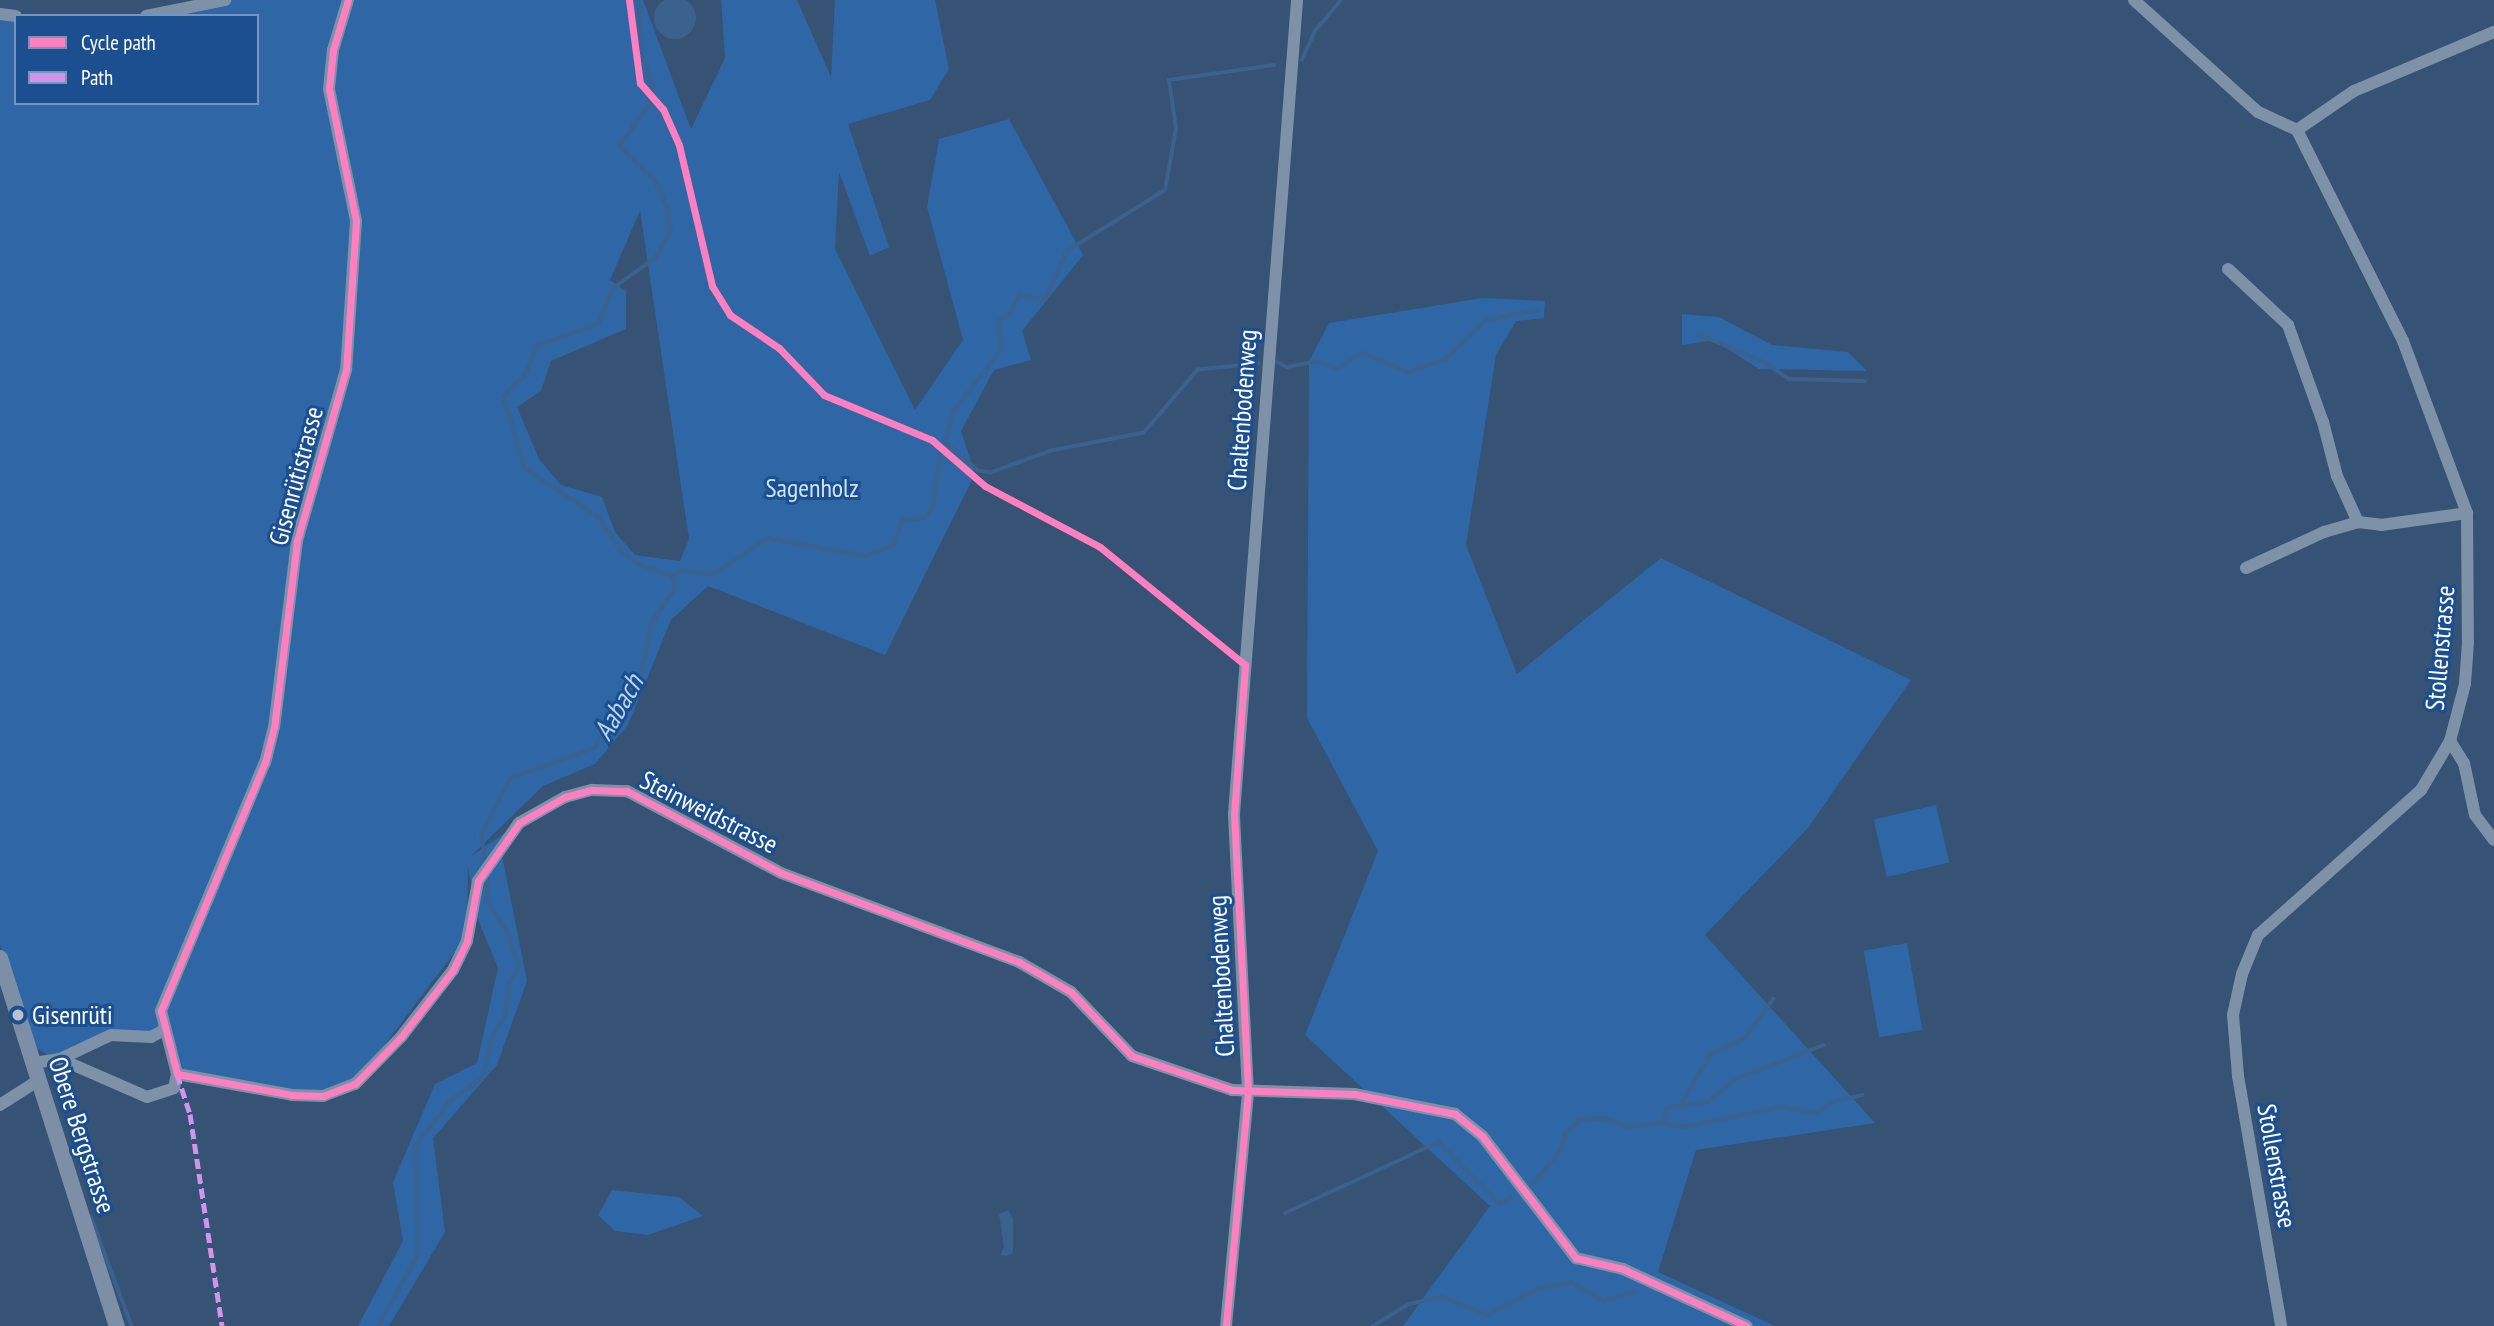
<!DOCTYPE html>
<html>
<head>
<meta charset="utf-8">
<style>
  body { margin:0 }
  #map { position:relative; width:2494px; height:1326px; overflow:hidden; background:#365274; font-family:"PT Sans Narrow",sans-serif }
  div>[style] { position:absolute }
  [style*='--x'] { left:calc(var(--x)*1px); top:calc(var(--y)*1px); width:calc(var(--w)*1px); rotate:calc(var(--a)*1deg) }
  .green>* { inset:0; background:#2f66a5; transform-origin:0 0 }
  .water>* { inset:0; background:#3b618d }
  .round { border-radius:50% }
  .stream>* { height:3.5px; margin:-1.75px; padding:0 1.75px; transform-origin:1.75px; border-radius:1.75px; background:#3b618d }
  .minor>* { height:12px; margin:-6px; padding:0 6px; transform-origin:6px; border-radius:6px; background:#7d92a8 }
  .major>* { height:16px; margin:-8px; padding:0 8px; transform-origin:8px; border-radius:8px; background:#7d8ea7 }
  .quiet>* { height:5px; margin-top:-2.5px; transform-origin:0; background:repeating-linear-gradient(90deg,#d193ec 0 10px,transparent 0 15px) }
  .cycleway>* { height:7px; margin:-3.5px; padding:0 3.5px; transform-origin:3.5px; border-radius:3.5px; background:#ff80c0 }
  .dots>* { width:19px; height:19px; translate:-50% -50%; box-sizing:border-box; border:4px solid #1b4f8f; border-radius:50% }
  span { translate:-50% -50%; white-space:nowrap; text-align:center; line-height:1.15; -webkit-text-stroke:6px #1b4f8f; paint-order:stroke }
  .street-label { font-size:26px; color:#fff }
  .park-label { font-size:26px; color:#cfe3fa }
  .poi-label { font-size:26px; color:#fff }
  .left { translate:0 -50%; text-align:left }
  .water-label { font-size:28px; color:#b5d3f5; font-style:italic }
  .legend { position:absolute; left:14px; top:14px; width:245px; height:91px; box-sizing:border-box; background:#1b4f8f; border:2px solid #7695bc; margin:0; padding:9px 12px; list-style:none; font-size:21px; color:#fff }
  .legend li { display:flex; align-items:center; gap:14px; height:35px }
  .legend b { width:35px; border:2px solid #7695bc }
</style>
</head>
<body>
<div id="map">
  <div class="green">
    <div style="clip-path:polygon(evenodd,225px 0,643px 0,691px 129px,725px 58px,721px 0,797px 0,831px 77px,835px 0,935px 0,949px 69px,930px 100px,848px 124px,889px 247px,870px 256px,839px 172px,835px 249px,915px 410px,963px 340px,927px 207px,939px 139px,1009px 119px,1083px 255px,1022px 331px,1031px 360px,994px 370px,961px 431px,975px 474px,885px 655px,708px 586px,671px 620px,628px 725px,595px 764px,543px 786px,470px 857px,519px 823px,501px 850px,527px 981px,497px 1065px,433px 1138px,445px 1232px,389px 1326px,358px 1326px,403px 1241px,393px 1182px,435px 1084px,477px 1063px,498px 968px,477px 917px,468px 867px,467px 936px,355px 1084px,323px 1096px,177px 1074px,163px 1030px,89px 1042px,60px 1059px,48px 1055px,36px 1048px,0 946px,0 14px,16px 16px,16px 103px,257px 103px,257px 16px,146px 16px,225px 0,640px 211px,689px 539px,680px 561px,635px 555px,615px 532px,602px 497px,561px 485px,539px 459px,517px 407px,541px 391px,551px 361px,626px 329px,626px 291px,610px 280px,640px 211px)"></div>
    <div style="clip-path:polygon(1482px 298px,1545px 301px,1544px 318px,1516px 321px,1496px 355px,1466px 545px,1517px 674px,1661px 558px,1911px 680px,1808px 828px,1705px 935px,1875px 1123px,1696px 1150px,1658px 1272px,1775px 1326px,1403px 1326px,1490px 1206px,1305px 1035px,1378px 851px,1307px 718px,1309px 361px,1329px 323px)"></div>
    <div style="clip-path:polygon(1682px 314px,1719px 317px,1772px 345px,1848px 352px,1867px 371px,1759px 369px,1714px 340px,1682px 345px)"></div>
    <div style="left:1936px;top:805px;width:59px;height:64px;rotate:77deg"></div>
    <div style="left:1907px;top:943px;width:88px;height:44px;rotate:80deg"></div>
    <div style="clip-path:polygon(612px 1190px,679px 1197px,703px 1216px,648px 1235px,615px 1231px,598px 1215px)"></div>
  </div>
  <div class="water">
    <div class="round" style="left:654px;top:-3px;width:42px;height:42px"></div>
    <div style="clip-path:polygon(1008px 1210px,1013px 1218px,1013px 1253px,1006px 1256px,1000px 1255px,1004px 1247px,999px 1214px)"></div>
  </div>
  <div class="stream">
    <div style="--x:639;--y:0;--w:52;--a:87.8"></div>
    <div style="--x:641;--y:52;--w:36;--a:71"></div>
    <div style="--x:653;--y:86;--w:18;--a:99"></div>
    <div style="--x:650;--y:104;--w:52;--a:125.5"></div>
    <div style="--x:620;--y:146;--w:51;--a:45"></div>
    <div style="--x:656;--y:182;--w:30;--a:66"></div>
    <div style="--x:668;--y:209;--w:22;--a:82"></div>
    <div style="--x:671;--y:231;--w:31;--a:119"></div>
    <div style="--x:656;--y:258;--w:52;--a:144.5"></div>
    <div style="--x:614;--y:288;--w:39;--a:113"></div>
    <div style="--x:599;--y:324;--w:65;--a:160.2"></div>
    <div style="--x:538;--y:346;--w:34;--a:114"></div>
    <div style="--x:524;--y:377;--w:28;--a:135"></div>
    <div style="--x:504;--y:397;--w:74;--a:73.5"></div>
    <div style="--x:525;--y:468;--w:89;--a:33.5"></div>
    <div style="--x:599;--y:517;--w:42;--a:56.7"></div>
    <div style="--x:622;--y:552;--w:22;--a:36"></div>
    <div style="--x:640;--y:565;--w:34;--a:19"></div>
    <div style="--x:1302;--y:60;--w:32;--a:-66"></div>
    <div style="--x:1315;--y:31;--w:40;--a:-50"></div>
    <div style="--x:1698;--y:334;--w:72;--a:23"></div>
    <div style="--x:1764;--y:362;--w:30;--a:34"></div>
    <div style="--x:1789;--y:379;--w:76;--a:1.5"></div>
    <div style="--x:1277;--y:362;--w:11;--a:27"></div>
    <div style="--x:1287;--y:367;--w:31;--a:-11"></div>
    <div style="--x:1317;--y:361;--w:22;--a:21"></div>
    <div style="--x:1338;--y:369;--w:29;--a:-34"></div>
    <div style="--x:1362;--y:353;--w:50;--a:22.4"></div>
    <div style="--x:1408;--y:372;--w:40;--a:-18.9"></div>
    <div style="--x:1446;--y:359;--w:56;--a:-44.3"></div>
    <div style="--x:1486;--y:320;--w:53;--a:-10.9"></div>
    <div style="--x:1259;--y:364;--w:61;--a:174.4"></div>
    <div style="--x:1198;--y:370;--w:83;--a:130.6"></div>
    <div style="--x:1144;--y:433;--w:95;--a:169"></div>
    <div style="--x:1051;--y:451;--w:64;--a:159.9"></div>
    <div style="--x:991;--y:473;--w:13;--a:-171"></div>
    <div style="--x:978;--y:471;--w:44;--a:-138.7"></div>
    <div style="--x:945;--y:442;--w:33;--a:-74"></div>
    <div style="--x:954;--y:410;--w:76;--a:-51.9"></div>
    <div style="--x:1001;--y:350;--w:29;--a:-94"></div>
    <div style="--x:999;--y:321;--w:15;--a:-37"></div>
    <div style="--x:1011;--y:312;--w:19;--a:-62"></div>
    <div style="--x:1020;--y:295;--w:25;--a:11"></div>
    <div style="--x:1045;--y:300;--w:54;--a:-65.8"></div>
    <div style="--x:1067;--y:251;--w:115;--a:-31.9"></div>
    <div style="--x:1165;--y:190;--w:62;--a:-79.8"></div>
    <div style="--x:1176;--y:129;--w:49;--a:-98.1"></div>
    <div style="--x:1169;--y:80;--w:106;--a:-8.1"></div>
    <div style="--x:673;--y:575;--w:10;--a:-24"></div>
    <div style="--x:682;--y:571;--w:31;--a:7"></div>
    <div style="--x:713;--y:575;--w:66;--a:-33.9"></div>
    <div style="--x:768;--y:538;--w:100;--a:10.4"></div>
    <div style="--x:866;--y:556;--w:30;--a:-21"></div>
    <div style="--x:894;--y:545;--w:26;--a:-72"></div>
    <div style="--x:902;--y:520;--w:23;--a:-5"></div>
    <div style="--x:925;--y:518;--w:11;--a:-52"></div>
    <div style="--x:932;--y:509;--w:58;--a:-81"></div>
    <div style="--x:486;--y:863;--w:28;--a:-100"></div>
    <div style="--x:481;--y:835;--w:64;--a:-62.2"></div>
    <div style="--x:511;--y:778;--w:89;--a:-19.7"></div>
    <div style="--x:595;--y:748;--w:35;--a:-68"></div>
    <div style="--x:608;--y:716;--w:53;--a:-51.2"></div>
    <div style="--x:641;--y:675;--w:53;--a:-79.1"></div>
    <div style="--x:651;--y:623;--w:42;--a:-54.8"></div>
    <div style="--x:675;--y:589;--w:13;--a:-103"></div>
    <div style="--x:1680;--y:1106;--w:59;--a:-59.5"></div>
    <div style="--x:1710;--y:1055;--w:39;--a:-26"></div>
    <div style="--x:1745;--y:1038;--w:48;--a:-54.3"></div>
    <div style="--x:1664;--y:1124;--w:21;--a:8"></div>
    <div style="--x:1685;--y:1127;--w:99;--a:-11.7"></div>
    <div style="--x:1782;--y:1107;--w:34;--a:10"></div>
    <div style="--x:1815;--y:1113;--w:22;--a:-30"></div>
    <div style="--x:1834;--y:1102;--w:29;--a:-14"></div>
    <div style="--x:1531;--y:1186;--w:47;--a:-50.2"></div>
    <div style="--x:1561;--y:1150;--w:19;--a:-74"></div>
    <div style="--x:1566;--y:1132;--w:18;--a:-41"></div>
    <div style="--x:1580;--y:1120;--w:22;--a:-5"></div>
    <div style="--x:1602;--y:1118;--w:28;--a:18"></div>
    <div style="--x:1629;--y:1127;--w:34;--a:-7"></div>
    <div style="--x:1663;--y:1123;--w:16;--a:-76"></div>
    <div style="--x:1667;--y:1107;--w:41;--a:-7"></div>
    <div style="--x:1708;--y:1102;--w:36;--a:-39"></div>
    <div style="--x:1736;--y:1079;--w:94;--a:-21.1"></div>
    <div style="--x:1285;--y:1213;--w:170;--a:-24.8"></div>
    <div style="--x:1439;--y:1142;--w:87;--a:45.5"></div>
    <div style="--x:1500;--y:1204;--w:13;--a:-29"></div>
    <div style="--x:91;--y:1216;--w:117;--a:69.6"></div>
    <div style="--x:378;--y:1326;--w:79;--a:-60.5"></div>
    <div style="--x:417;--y:1257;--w:112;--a:-90.5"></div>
    <div style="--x:416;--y:1145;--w:57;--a:-52.1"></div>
    <div style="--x:451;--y:1100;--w:39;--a:-35"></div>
    <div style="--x:483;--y:1078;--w:40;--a:-78"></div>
    <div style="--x:491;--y:1039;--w:27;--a:-59"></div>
    <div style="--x:505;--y:1016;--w:32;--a:-83"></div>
    <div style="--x:509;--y:984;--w:20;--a:-60"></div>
    <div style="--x:519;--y:967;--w:39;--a:-109"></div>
    <div style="--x:506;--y:930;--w:32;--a:-124"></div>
    <div style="--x:488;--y:903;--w:29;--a:-92"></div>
    <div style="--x:1373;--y:1326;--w:42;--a:-31.4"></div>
    <div style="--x:1409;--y:1304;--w:34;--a:-12"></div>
    <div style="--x:1442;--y:1297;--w:48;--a:21.8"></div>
    <div style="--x:1487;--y:1315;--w:59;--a:-27.4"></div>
    <div style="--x:1539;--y:1288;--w:33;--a:-9"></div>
    <div style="--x:1572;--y:1283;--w:37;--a:29"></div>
    <div style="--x:1604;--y:1301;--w:31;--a:-17"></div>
  </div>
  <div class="minor">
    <div style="--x:348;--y:0;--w:52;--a:106.7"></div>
    <div style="--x:333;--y:50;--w:39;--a:96"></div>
    <div style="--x:329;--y:89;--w:135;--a:78.4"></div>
    <div style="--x:356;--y:221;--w:149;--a:93.8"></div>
    <div style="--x:346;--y:370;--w:178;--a:106"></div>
    <div style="--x:297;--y:541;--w:187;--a:97"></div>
    <div style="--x:274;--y:727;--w:36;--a:104"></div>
    <div style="--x:265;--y:762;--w:270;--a:112.7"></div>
    <div style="--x:161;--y:1011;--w:65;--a:75.7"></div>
    <div style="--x:177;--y:1074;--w:117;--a:10.3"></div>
    <div style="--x:292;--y:1095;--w:31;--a:2"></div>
    <div style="--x:323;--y:1096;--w:34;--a:-21"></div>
    <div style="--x:355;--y:1084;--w:66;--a:-45.6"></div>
    <div style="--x:401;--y:1037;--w:85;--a:-52.2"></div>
    <div style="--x:453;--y:970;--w:32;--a:-64"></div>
    <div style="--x:467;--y:941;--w:61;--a:-79.6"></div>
    <div style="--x:478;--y:881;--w:71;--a:-54.7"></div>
    <div style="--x:519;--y:823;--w:53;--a:-29.5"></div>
    <div style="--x:565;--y:797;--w:28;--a:-15"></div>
    <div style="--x:592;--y:790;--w:35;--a:2"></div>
    <div style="--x:627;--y:791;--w:174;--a:28"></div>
    <div style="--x:781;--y:873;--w:254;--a:20.5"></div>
    <div style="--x:1019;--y:962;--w:60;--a:30"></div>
    <div style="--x:1071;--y:992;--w:88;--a:46.4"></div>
    <div style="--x:1132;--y:1056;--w:106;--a:18.8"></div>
    <div style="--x:1232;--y:1090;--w:122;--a:1.9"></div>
    <div style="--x:1354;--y:1094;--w:103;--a:11.2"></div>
    <div style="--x:1455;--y:1114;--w:36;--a:39"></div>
    <div style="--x:1483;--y:1137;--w:153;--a:52.5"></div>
    <div style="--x:1576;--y:1258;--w:48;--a:13.2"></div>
    <div style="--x:1623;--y:1269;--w:136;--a:24.7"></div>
    <div style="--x:2134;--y:0;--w:167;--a:42.1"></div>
    <div style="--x:2258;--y:112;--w:43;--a:24.8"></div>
    <div style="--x:2297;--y:130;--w:236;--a:63.3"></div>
    <div style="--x:2403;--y:341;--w:184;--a:69.6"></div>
    <div style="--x:2467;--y:513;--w:129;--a:89.6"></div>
    <div style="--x:2468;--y:642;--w:42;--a:94.1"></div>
    <div style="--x:2465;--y:684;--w:59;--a:104.7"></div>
    <div style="--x:2450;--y:741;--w:57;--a:120.6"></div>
    <div style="--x:2421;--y:790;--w:218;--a:138.3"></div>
    <div style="--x:2258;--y:935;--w:42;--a:112.3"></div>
    <div style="--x:2242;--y:974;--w:42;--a:102.4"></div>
    <div style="--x:2233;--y:1015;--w:61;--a:85.3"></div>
    <div style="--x:2238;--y:1076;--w:254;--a:80.2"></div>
    <div style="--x:0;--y:14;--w:16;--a:7"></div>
    <div style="--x:146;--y:16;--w:81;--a:-11.4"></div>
    <div style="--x:2297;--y:130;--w:69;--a:-34.4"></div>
    <div style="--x:2354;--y:91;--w:152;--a:-22.9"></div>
    <div style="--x:2228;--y:269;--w:82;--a:43"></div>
    <div style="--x:2288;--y:325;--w:103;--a:70.2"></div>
    <div style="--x:2323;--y:422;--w:56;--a:75.5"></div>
    <div style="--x:2337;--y:476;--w:51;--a:65.5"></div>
    <div style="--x:2246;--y:568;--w:86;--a:-24.8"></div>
    <div style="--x:2324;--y:532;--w:35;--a:-16"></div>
    <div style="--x:2358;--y:522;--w:23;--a:7"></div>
    <div style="--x:2381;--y:525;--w:87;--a:-7.9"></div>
    <div style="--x:2450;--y:741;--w:26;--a:58"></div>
    <div style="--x:2464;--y:763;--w:53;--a:78.1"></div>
    <div style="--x:2475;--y:815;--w:31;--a:53"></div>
    <div style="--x:60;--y:1059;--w:95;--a:23.6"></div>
    <div style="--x:147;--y:1097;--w:28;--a:-18"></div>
    <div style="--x:174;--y:1088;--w:14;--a:-78"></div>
    <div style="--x:34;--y:1063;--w:26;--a:-9"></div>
    <div style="--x:60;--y:1059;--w:56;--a:-25.2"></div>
    <div style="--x:111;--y:1035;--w:40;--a:2.9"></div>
    <div style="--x:151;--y:1037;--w:15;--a:-28"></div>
    <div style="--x:0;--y:1105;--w:46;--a:-32.7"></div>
    <div style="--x:1226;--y:1326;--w:235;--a:-84.6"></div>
    <div style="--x:1248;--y:1092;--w:278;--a:-92.9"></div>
    <div style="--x:1234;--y:814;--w:816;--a:-85.57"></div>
  </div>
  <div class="major">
    <div style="--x:0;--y:958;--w:386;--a:72.4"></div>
  </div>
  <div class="quiet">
    <div style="--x:177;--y:1074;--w:42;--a:72"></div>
    <div style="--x:190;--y:1114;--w:214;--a:81.4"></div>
  </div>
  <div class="cycleway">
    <div style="--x:348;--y:0;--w:52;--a:106.7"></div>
    <div style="--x:333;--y:50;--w:39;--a:96"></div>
    <div style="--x:329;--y:89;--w:135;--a:78.4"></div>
    <div style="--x:356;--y:221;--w:149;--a:93.8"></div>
    <div style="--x:346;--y:370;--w:178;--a:106"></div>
    <div style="--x:297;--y:541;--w:187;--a:97"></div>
    <div style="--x:274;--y:727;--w:36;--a:104"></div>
    <div style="--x:265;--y:762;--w:270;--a:112.7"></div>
    <div style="--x:161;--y:1011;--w:65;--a:75.7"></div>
    <div style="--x:177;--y:1074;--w:117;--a:10.3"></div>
    <div style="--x:292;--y:1095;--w:31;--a:2"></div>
    <div style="--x:323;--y:1096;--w:34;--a:-21"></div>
    <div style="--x:355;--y:1084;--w:66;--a:-45.6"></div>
    <div style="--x:401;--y:1037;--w:85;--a:-52.2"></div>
    <div style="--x:453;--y:970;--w:32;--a:-64"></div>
    <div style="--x:467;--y:941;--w:61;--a:-79.6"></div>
    <div style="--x:478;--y:881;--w:71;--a:-54.7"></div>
    <div style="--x:519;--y:823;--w:53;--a:-29.5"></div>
    <div style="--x:565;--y:797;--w:28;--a:-15"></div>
    <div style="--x:592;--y:790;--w:35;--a:2"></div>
    <div style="--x:627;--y:791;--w:174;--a:28"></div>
    <div style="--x:781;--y:873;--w:254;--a:20.5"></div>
    <div style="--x:1019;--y:962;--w:60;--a:30"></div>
    <div style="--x:1071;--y:992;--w:88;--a:46.4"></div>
    <div style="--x:1132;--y:1056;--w:106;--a:18.8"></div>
    <div style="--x:1232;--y:1090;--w:122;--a:1.9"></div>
    <div style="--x:1354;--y:1094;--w:103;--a:11.2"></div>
    <div style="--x:1455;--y:1114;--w:36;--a:39"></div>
    <div style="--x:1483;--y:1137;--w:153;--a:52.5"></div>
    <div style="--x:1576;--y:1258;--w:48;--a:13.2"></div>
    <div style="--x:1623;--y:1269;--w:136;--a:24.7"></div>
    <div style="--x:629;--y:0;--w:84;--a:82.5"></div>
    <div style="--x:640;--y:83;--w:35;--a:49"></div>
    <div style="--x:663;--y:109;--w:39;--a:66"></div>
    <div style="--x:679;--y:145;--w:145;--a:76.8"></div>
    <div style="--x:712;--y:286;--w:34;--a:58"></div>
    <div style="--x:730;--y:315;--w:59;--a:34"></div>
    <div style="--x:779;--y:348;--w:65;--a:46.2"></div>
    <div style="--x:824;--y:395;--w:117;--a:22.6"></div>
    <div style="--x:932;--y:440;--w:70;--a:41"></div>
    <div style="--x:985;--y:486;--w:130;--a:27.9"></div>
    <div style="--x:1100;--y:547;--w:187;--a:39.1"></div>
    <div style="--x:1245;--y:665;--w:149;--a:94.2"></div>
    <div style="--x:1234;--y:814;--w:278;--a:87.1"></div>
    <div style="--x:1248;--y:1092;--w:235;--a:95.4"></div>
  </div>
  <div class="dots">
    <div style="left:18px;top:1015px;background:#b9c2ce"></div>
  </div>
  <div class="street-label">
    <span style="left:1242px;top:410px;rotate:-86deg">Chaltenbodenweg</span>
    <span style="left:296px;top:476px;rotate:-75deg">Gisenrütistrasse</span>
    <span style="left:2440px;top:648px;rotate:-85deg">Stollenstrasse</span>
    <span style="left:709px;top:812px;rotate:27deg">Steinweidstrasse</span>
    <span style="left:1221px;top:976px;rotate:-93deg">Chaltenbodenweg</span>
    <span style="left:82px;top:1135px;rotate:72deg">Obere Bergstrasse</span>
    <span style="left:2277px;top:1166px;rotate:80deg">Stollenstrasse</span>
  </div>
  <div class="park-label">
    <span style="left:812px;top:488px">Sagenholz</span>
  </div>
  <div class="poi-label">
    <span class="left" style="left:32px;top:1015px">Gisenrüti</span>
  </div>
  <div class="water-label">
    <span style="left:618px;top:707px;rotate:-60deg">Aabach</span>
  </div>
  <ul class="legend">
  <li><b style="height:9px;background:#ff80c0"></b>Cycle path</li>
  <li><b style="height:9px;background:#d193ec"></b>Path</li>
  </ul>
</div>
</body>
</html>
